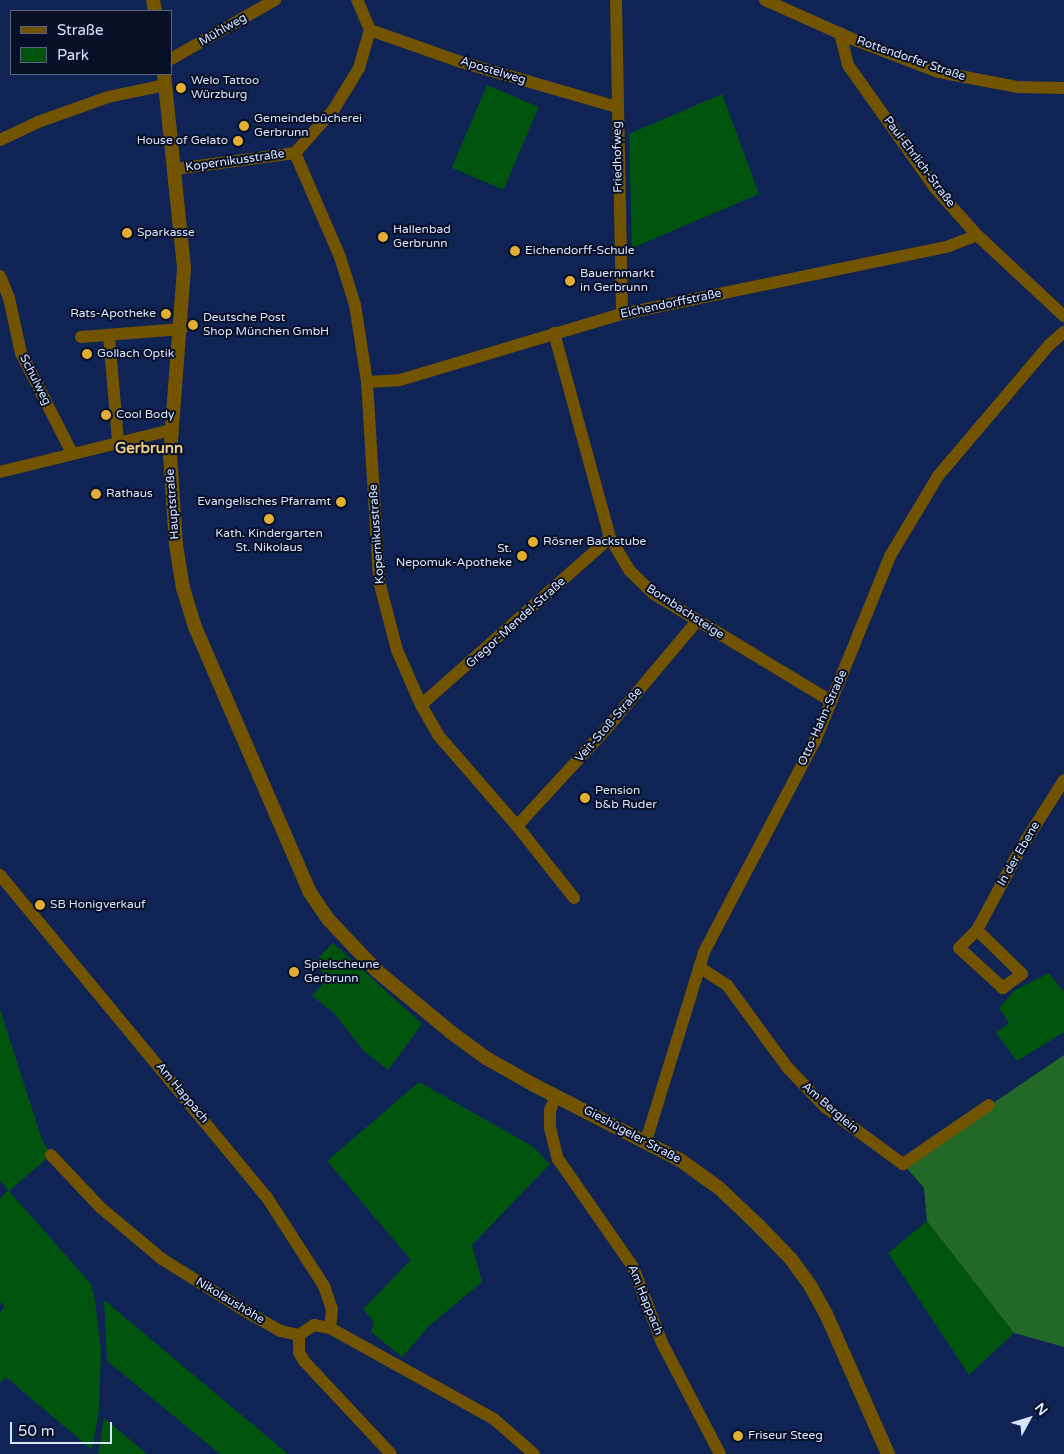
<!DOCTYPE html>
<html>
<head>
<meta charset="utf-8">
<style>
  body { margin:0 }
  #map { position:relative; width:1064px; height:1454px; overflow:hidden; background:#0f2355; font-family:"Varela Round",sans-serif }
  div>[style] { position:absolute }
  [style*='--x'] { left:calc(var(--x)*1px); top:calc(var(--y)*1px); width:calc(var(--w)*1px); rotate:calc(var(--a)*1deg) }
  .green>* { inset:0; background:#00540e; transform-origin:0 0 }
  .forest>* { inset:0; background:#226827 }
  .minor>* { height:12px; margin:-6px; padding:0 6px; transform-origin:6px; border-radius:6px; background:#715300 }
  .tertiary>* { height:14px; margin:-7px; padding:0 7px; transform-origin:7px; border-radius:7px; background:#715300 }
  .dots>* { width:14px; height:14px; translate:-50% -50%; box-sizing:border-box; border:2px solid #060f25; border-radius:50% }
  span { translate:-50% -50%; white-space:nowrap; text-align:center; line-height:1.15; -webkit-text-stroke:4px #060f25; paint-order:stroke }
  .street-label { font-size:12px; color:#d7e4fe }
  .poi-label { font-size:12px; color:#d7e4fe }
  .left { translate:0 -50%; text-align:left }
  .right { translate:-100% -50%; text-align:right }
  .quarter-label { font-size:15px; color:#f0cc83; font-weight:700 }
  .legend { position:absolute; left:10px; top:10px; width:162px; height:65px; box-sizing:border-box; background:#060f25; border:1px solid #5a647c; margin:0; padding:6px 9px; list-style:none; font-size:15px; color:#d7e4fe }
  .legend li { display:flex; align-items:center; gap:10px; height:25px }
  .legend b { width:25px; border:1px solid #5a647c }
  .north { position:absolute; left:1004px; top:1394px; width:50px; height:50px; -webkit-text-stroke:4px #060f25; paint-order:stroke; rotate:51deg; font-size:14px; font-weight:700; line-height:20px; text-align:center; color:#d7e4fe }
  .north::after { content:''; display:block; margin:auto; width:18px; height:22px; background:#d7e4fe; clip-path:polygon(50% 0,100% 100%,50% 72%,0 100%) }
  .scale { position:absolute; left:10px; top:1422px; width:102px; height:22px; box-sizing:border-box; border:2px solid #d7e4fe; border-top:0; padding-left:6px; font-size:15px; line-height:18px; white-space:nowrap; color:#d7e4fe; -webkit-text-stroke:4px #060f25; paint-order:stroke }
</style>
</head>
<body>
<div id="map">
  <div class="green">
    <div style="left:487px;top:85px;width:56px;height:90px;rotate:23deg"></div>
    <div style="clip-path:polygon(722px 94px,759px 194px,632px 248px,629px 134px)"></div>
    <div style="clip-path:polygon(333px 943px,422px 1024px,388px 1070px,363px 1050px,333px 1012px,312px 996px,328px 978px,313px 963px)"></div>
    <div style="clip-path:polygon(1049px 973px,1064px 992px,1064px 1032px,1017px 1061px,996px 1033px,1009px 1023px,999px 1008px,1015px 990px)"></div>
    <div style="clip-path:polygon(0 1009px,42px 1140px,51px 1155px,9px 1191px,91px 1284px,95px 1301px,101px 1352px,99px 1410px,92px 1450px,6px 1377px,0 1383px,0 1312px,5px 1306px,0 1302px,0 1199px,8px 1190px,0 1181px)"></div>
    <div style="clip-path:polygon(419px 1082px,532px 1146px,550px 1164px,472px 1245px,482px 1282px,429px 1326px,402px 1357px,371px 1332px,374px 1322px,363px 1309px,411px 1260px,327px 1161px)"></div>
    <div style="clip-path:polygon(927px 1221px,1014px 1333px,969px 1375px,888px 1253px)"></div>
    <div style="clip-path:polygon(104px 1300px,288px 1454px,220px 1454px,107px 1361px)"></div>
    <div style="clip-path:polygon(104px 1418px,147px 1454px,98px 1454px)"></div>
  </div>
  <div class="forest">
    <div style="clip-path:polygon(1064px 1055px,1064px 1347px,1014px 1333px,927px 1221px,924px 1188px,903px 1164px)"></div>
  </div>
  <div class="minor">
    <div style="--x:616;--y:0;--w:314;--a:88.9"></div>
    <div style="--x:765;--y:0;--w:95;--a:24.1"></div>
    <div style="--x:852;--y:39;--w:93;--a:20.8"></div>
    <div style="--x:939;--y:72;--w:79;--a:10.9"></div>
    <div style="--x:1017;--y:87;--w:47;--a:1.2"></div>
    <div style="--x:370;--y:30;--w:96;--a:19.4"></div>
    <div style="--x:461;--y:62;--w:162;--a:16.1"></div>
    <div style="--x:840;--y:33;--w:33;--a:76"></div>
    <div style="--x:848;--y:65;--w:151;--a:54.7"></div>
    <div style="--x:935;--y:188;--w:63;--a:48.2"></div>
    <div style="--x:977;--y:235;--w:119;--a:43"></div>
    <div style="--x:171;--y:59;--w:120;--a:-29.6"></div>
    <div style="--x:0;--y:140;--w:42;--a:-25.3"></div>
    <div style="--x:38;--y:122;--w:74;--a:-19.7"></div>
    <div style="--x:108;--y:97;--w:58;--a:-11.9"></div>
    <div style="--x:295;--y:153;--w:113;--a:66.6"></div>
    <div style="--x:340;--y:257;--w:50;--a:72.6"></div>
    <div style="--x:355;--y:305;--w:78;--a:81.1"></div>
    <div style="--x:367;--y:382;--w:199;--a:86.5"></div>
    <div style="--x:379;--y:581;--w:71;--a:75.4"></div>
    <div style="--x:397;--y:650;--w:60;--a:66.4"></div>
    <div style="--x:421;--y:705;--w:34;--a:60"></div>
    <div style="--x:438;--y:735;--w:121;--a:49"></div>
    <div style="--x:517;--y:826;--w:92;--a:51.6"></div>
    <div style="--x:175;--y:169;--w:121;--a:-7.6"></div>
    <div style="--x:295;--y:153;--w:59;--a:-48.4"></div>
    <div style="--x:334;--y:109;--w:48;--a:-58.6"></div>
    <div style="--x:359;--y:68;--w:40;--a:-74"></div>
    <div style="--x:370;--y:30;--w:33;--a:-113"></div>
    <div style="--x:0;--y:276;--w:24;--a:68"></div>
    <div style="--x:9;--y:298;--w:56;--a:77.7"></div>
    <div style="--x:21;--y:353;--w:112;--a:63"></div>
    <div style="--x:554;--y:333;--w:213;--a:74.7"></div>
    <div style="--x:610;--y:538;--w:39;--a:59"></div>
    <div style="--x:630;--y:571;--w:33;--a:44"></div>
    <div style="--x:654;--y:594;--w:207;--a:31.2"></div>
    <div style="--x:109;--y:336;--w:104;--a:85.1"></div>
    <div style="--x:81;--y:337;--w:101;--a:-4.5"></div>
    <div style="--x:367;--y:382;--w:33;--a:-3"></div>
    <div style="--x:400;--y:380;--w:232;--a:-16.6"></div>
    <div style="--x:622;--y:314;--w:334;--a:-11.7"></div>
    <div style="--x:949;--y:246;--w:30;--a:-21"></div>
    <div style="--x:0;--y:472;--w:176;--a:-13.8"></div>
    <div style="--x:421;--y:705;--w:252;--a:-41.5"></div>
    <div style="--x:517;--y:826;--w:133;--a:-47.4"></div>
    <div style="--x:607;--y:728;--w:140;--a:-49.9"></div>
    <div style="--x:0;--y:875;--w:417;--a:50.4"></div>
    <div style="--x:266;--y:1196;--w:107;--a:57.2"></div>
    <div style="--x:324;--y:1286;--w:24;--a:71"></div>
    <div style="--x:332;--y:1309;--w:19;--a:96"></div>
    <div style="--x:977;--y:930;--w:63;--a:44.4"></div>
    <div style="--x:1022;--y:974;--w:24;--a:144"></div>
    <div style="--x:1003;--y:988;--w:59;--a:-137.7"></div>
    <div style="--x:959;--y:948;--w:25;--a:-45"></div>
    <div style="--x:977;--y:930;--w:93;--a:-61.8"></div>
    <div style="--x:1021;--y:848;--w:80;--a:-57.7"></div>
    <div style="--x:699;--y:967;--w:33;--a:33"></div>
    <div style="--x:727;--y:985;--w:102;--a:53.8"></div>
    <div style="--x:787;--y:1067;--w:55;--a:46.5"></div>
    <div style="--x:825;--y:1107;--w:97;--a:36.2"></div>
    <div style="--x:903;--y:1164;--w:104;--a:-34.5"></div>
    <div style="--x:556;--y:1096;--w:15;--a:113"></div>
    <div style="--x:550;--y:1110;--w:18;--a:90"></div>
    <div style="--x:550;--y:1128;--w:32;--a:76"></div>
    <div style="--x:558;--y:1159;--w:131;--a:55.2"></div>
    <div style="--x:633;--y:1267;--w:81;--a:69.1"></div>
    <div style="--x:662;--y:1343;--w:125;--a:62.4"></div>
    <div style="--x:646;--y:1141;--w:198;--a:-72.9"></div>
    <div style="--x:704;--y:952;--w:238;--a:-62.3"></div>
    <div style="--x:815;--y:741;--w:200;--a:-67.9"></div>
    <div style="--x:890;--y:556;--w:93;--a:-59"></div>
    <div style="--x:938;--y:476;--w:172;--a:-49.7"></div>
    <div style="--x:1049;--y:345;--w:20;--a:-41"></div>
    <div style="--x:51;--y:1155;--w:73;--a:46.7"></div>
    <div style="--x:101;--y:1208;--w:80;--a:39.9"></div>
    <div style="--x:162;--y:1259;--w:104;--a:32"></div>
    <div style="--x:250;--y:1314;--w:35;--a:29"></div>
    <div style="--x:281;--y:1331;--w:18;--a:13"></div>
    <div style="--x:299;--y:1335;--w:18;--a:-34"></div>
    <div style="--x:314;--y:1325;--w:16;--a:11"></div>
    <div style="--x:330;--y:1328;--w:188;--a:29"></div>
    <div style="--x:494;--y:1419;--w:53;--a:41.2"></div>
    <div style="--x:299;--y:1335;--w:17;--a:90"></div>
    <div style="--x:299;--y:1352;--w:10;--a:61"></div>
    <div style="--x:304;--y:1361;--w:127;--a:46.9"></div>
  </div>
  <div class="tertiary">
    <div style="--x:153;--y:0;--w:11;--a:80"></div>
    <div style="--x:164;--y:74;--w:195;--a:84.1"></div>
    <div style="--x:184;--y:268;--w:187;--a:94.3"></div>
    <div style="--x:170;--y:454;--w:91;--a:86.2"></div>
    <div style="--x:176;--y:545;--w:44;--a:80.8"></div>
    <div style="--x:183;--y:588;--w:41;--a:72.9"></div>
    <div style="--x:195;--y:627;--w:288;--a:66.6"></div>
    <div style="--x:309;--y:891;--w:34;--a:56"></div>
    <div style="--x:328;--y:919;--w:71;--a:46.7"></div>
    <div style="--x:377;--y:971;--w:97;--a:39.6"></div>
    <div style="--x:452;--y:1033;--w:42;--a:36.3"></div>
    <div style="--x:486;--y:1058;--w:55;--a:29.4"></div>
    <div style="--x:534;--y:1085;--w:164;--a:27.2"></div>
    <div style="--x:680;--y:1160;--w:48;--a:35.7"></div>
    <div style="--x:719;--y:1188;--w:52;--a:43.5"></div>
    <div style="--x:757;--y:1224;--w:49;--a:45.8"></div>
    <div style="--x:791;--y:1259;--w:34;--a:54"></div>
    <div style="--x:811;--y:1287;--w:31;--a:61"></div>
    <div style="--x:826;--y:1314;--w:153;--a:66.1"></div>
  </div>
  <div class="dots">
    <div style="left:181px;top:88px;background:#e2af34"></div>
    <div style="left:244px;top:126px;background:#e2af34"></div>
    <div style="left:238px;top:141px;background:#e2af34"></div>
    <div style="left:127px;top:233px;background:#e2af34"></div>
    <div style="left:383px;top:237px;background:#e2af34"></div>
    <div style="left:515px;top:251px;background:#e2af34"></div>
    <div style="left:570px;top:281px;background:#e2af34"></div>
    <div style="left:166px;top:314px;background:#e2af34"></div>
    <div style="left:193px;top:325px;background:#e2af34"></div>
    <div style="left:87px;top:354px;background:#e2af34"></div>
    <div style="left:106px;top:415px;background:#e2af34"></div>
    <div style="left:96px;top:494px;background:#e2af34"></div>
    <div style="left:341px;top:502px;background:#e2af34"></div>
    <div style="left:269px;top:519px;background:#e2af34"></div>
    <div style="left:533px;top:542px;background:#e2af34"></div>
    <div style="left:522px;top:556px;background:#e2af34"></div>
    <div style="left:585px;top:798px;background:#e2af34"></div>
    <div style="left:40px;top:905px;background:#e2af34"></div>
    <div style="left:294px;top:972px;background:#e2af34"></div>
    <div style="left:738px;top:1436px;background:#e2af34"></div>
  </div>
  <div class="street-label">
    <span style="left:223px;top:30px;rotate:-30deg">Mühlweg</span>
    <span style="left:911px;top:59px;rotate:19deg">Rottendorfer Straße</span>
    <span style="left:493px;top:71px;rotate:17deg">Apostelweg</span>
    <span style="left:618px;top:157px;rotate:-91deg">Friedhofweg</span>
    <span style="left:235px;top:161px;rotate:-8deg">Kopernikusstraße</span>
    <span style="left:919px;top:162px;rotate:53deg">Paul-Ehrlich-Straße</span>
    <span style="left:671px;top:304px;rotate:-12deg">Eichendorffstraße</span>
    <span style="left:35px;top:380px;rotate:63deg">Schulweg</span>
    <span style="left:173px;top:504px;rotate:-94deg">Hauptstraße</span>
    <span style="left:377px;top:534px;rotate:-94deg">Kopernikusstraße</span>
    <span style="left:685px;top:612px;rotate:33deg">Bornbachsteige</span>
    <span style="left:516px;top:623px;rotate:-42deg">Gregor-Mendel-Straße</span>
    <span style="left:823px;top:718px;rotate:-66deg">Otto-Hahn-Straße</span>
    <span style="left:609px;top:725px;rotate:-49deg">Veit-Stoß-Straße</span>
    <span style="left:1019px;top:854px;rotate:-60deg">In der Ebene</span>
    <span style="left:182px;top:1093px;rotate:50deg">Am Happach</span>
    <span style="left:830px;top:1108px;rotate:41deg">Am Berglein</span>
    <span style="left:632px;top:1135px;rotate:28deg">Gieshügeler Straße</span>
    <span style="left:645px;top:1300px;rotate:68deg">Am Happach</span>
    <span style="left:230px;top:1301px;rotate:31deg">Nikolaushöhe</span>
  </div>
  <div class="poi-label">
    <span class="left" style="left:191px;top:88px">Welo Tattoo<br>Würzburg</span>
    <span class="left" style="left:254px;top:126px">Gemeindebücherei<br>Gerbrunn</span>
    <span class="right" style="left:228px;top:141px">House of Gelato</span>
    <span class="left" style="left:393px;top:237px">Hallenbad<br>Gerbrunn</span>
    <span class="left" style="left:137px;top:233px">Sparkasse</span>
    <span class="left" style="left:525px;top:251px">Eichendorff-Schule</span>
    <span class="left" style="left:580px;top:281px">Bauernmarkt<br>in Gerbrunn</span>
    <span class="right" style="left:156px;top:314px">Rats-Apotheke</span>
    <span class="left" style="left:203px;top:325px">Deutsche Post<br>Shop München GmbH</span>
    <span class="left" style="left:97px;top:354px">Gollach Optik</span>
    <span class="left" style="left:116px;top:415px">Cool Body</span>
    <span class="left" style="left:106px;top:494px">Rathaus</span>
    <span class="right" style="left:331px;top:502px">Evangelisches Pfarramt</span>
    <span style="left:269px;top:541px">Kath. Kindergarten<br>St. Nikolaus</span>
    <span class="left" style="left:543px;top:542px">Rösner Backstube</span>
    <span class="right" style="left:512px;top:556px">St.<br>Nepomuk-Apotheke</span>
    <span class="left" style="left:595px;top:798px">Pension<br>b&amp;b Ruder</span>
    <span class="left" style="left:50px;top:905px">SB Honigverkauf</span>
    <span class="left" style="left:304px;top:972px">Spielscheune<br>Gerbrunn</span>
    <span class="left" style="left:748px;top:1436px">Friseur Steeg</span>
  </div>
  <div class="quarter-label">
    <span style="left:149px;top:449px">Gerbrunn</span>
  </div>
  <ul class="legend">
  <li><b style="height:6px;background:#715300"></b>Straße</li>
  <li><b style="height:14px;background:#00540e"></b>Park</li>
  </ul>
  <div class="north">N</div>
  <div class="scale">50 m</div>
</div>
</body>
</html>
